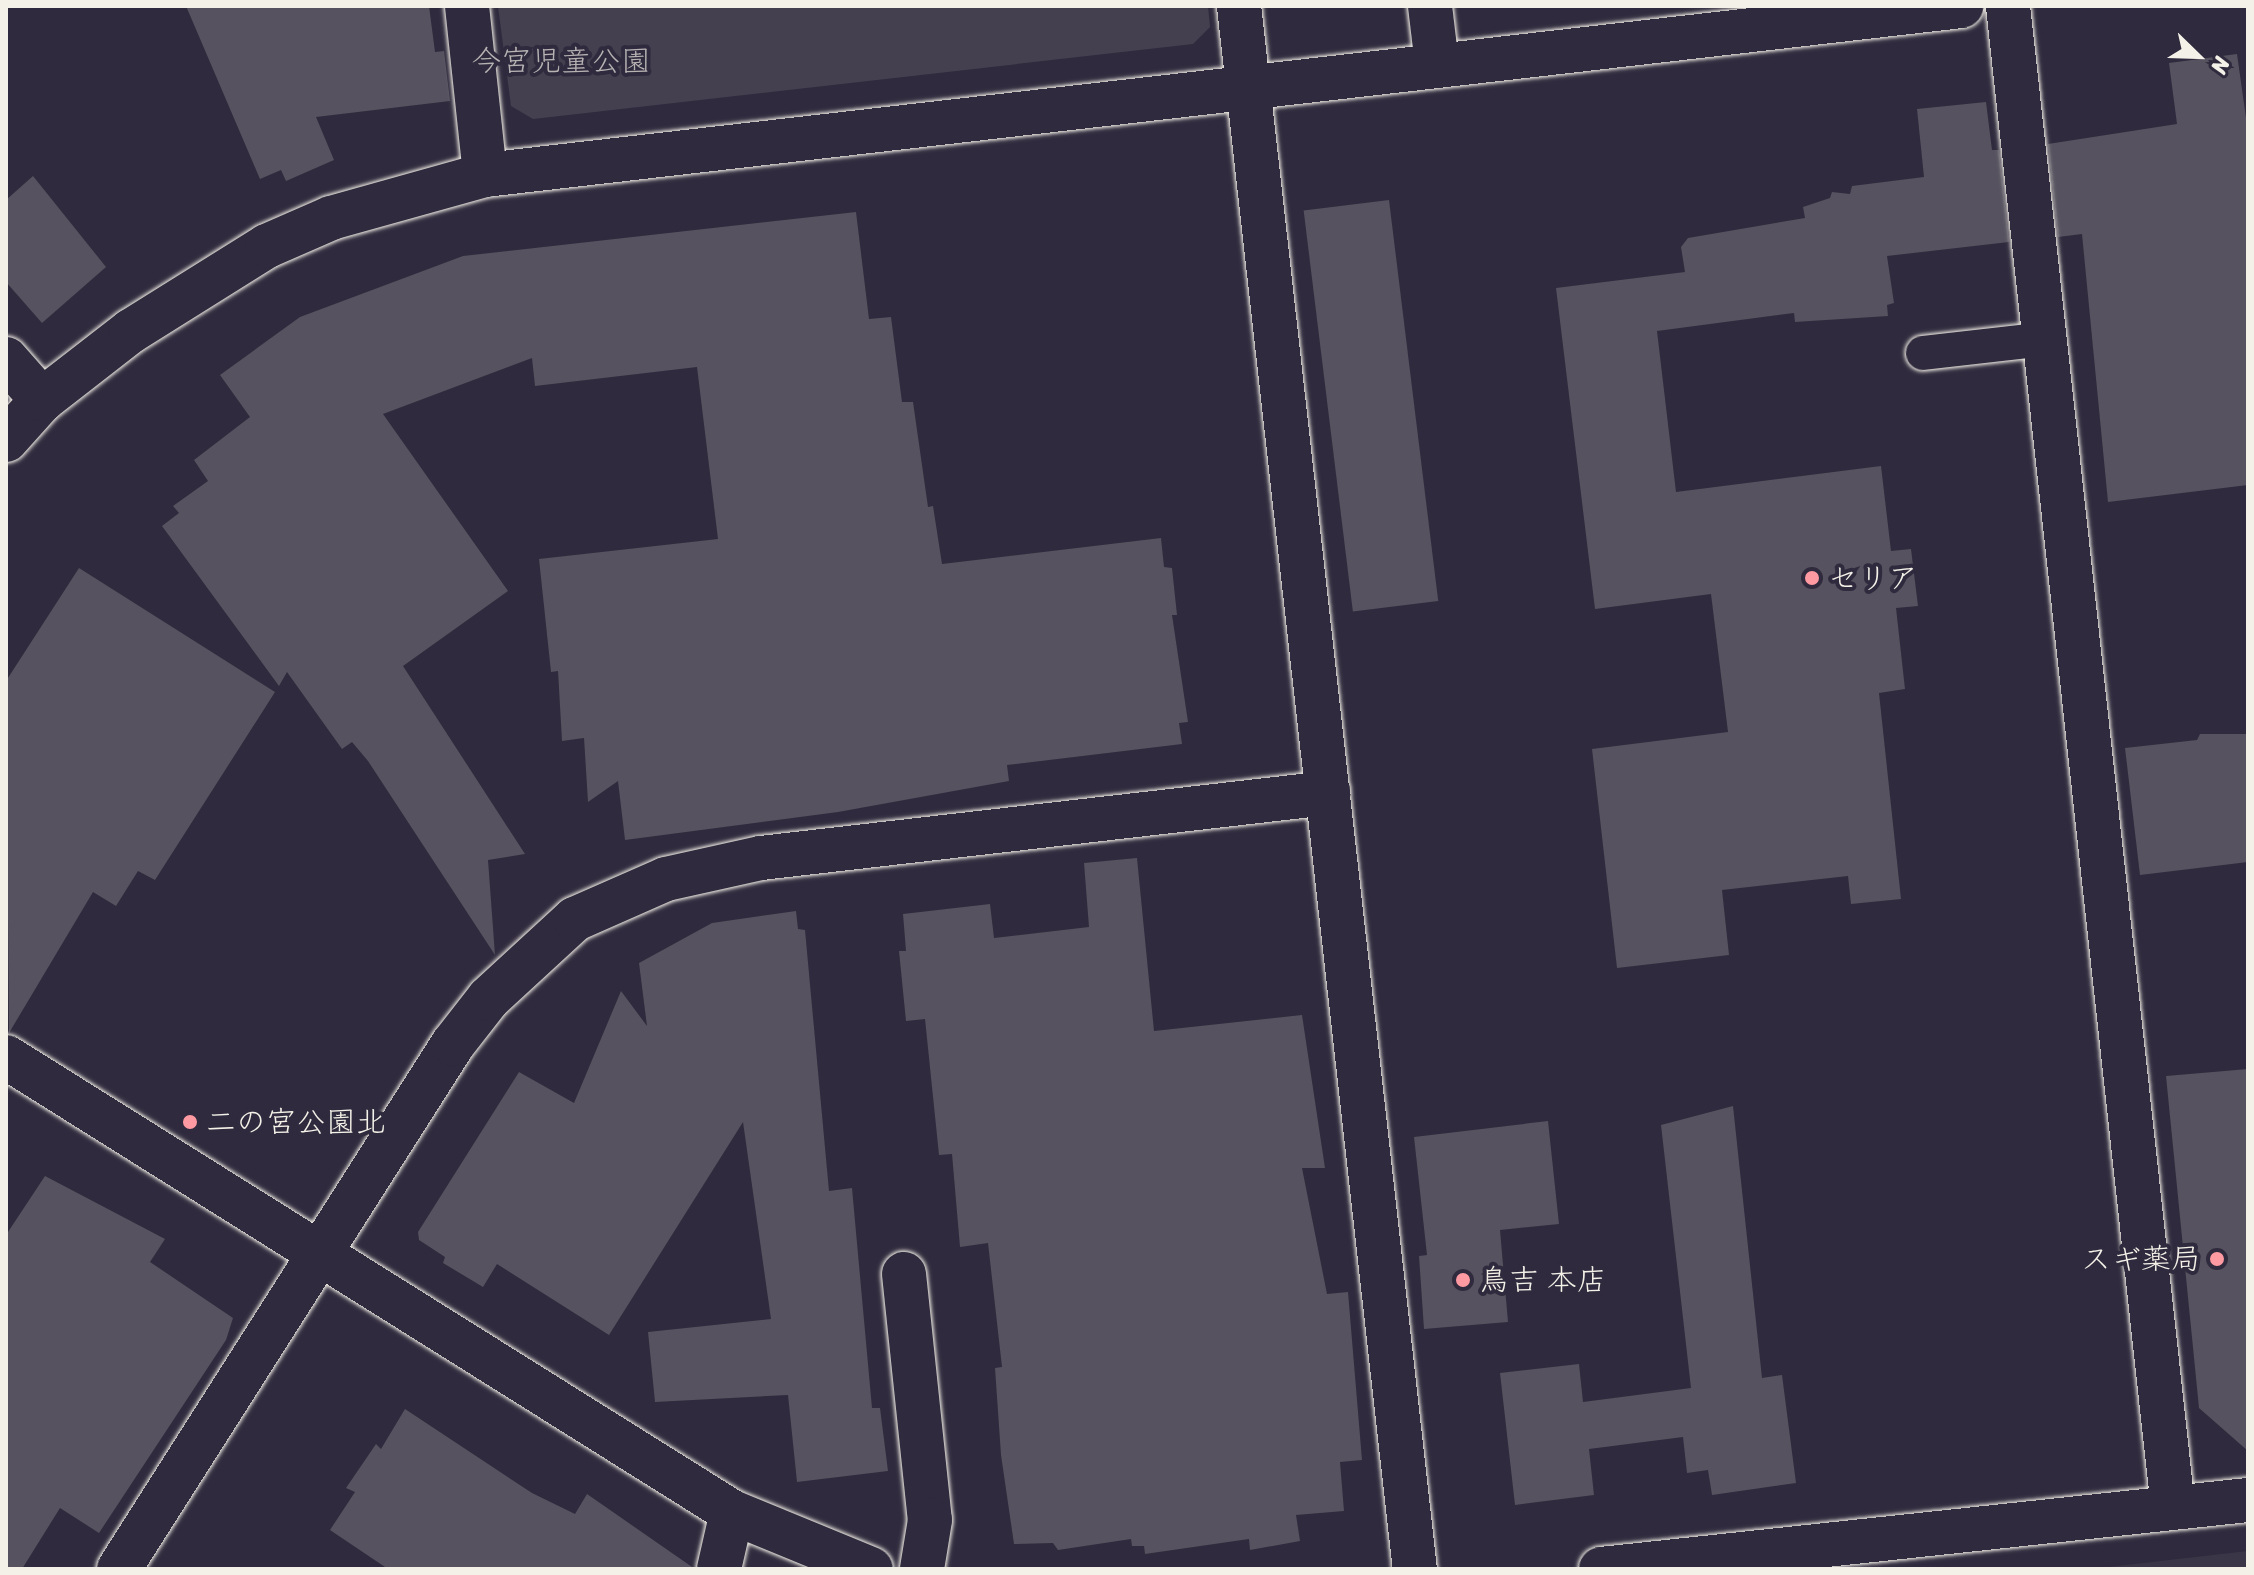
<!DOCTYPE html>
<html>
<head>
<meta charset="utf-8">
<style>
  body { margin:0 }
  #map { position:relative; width:2254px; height:1575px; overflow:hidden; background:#2f2a3d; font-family:Sriracha,"Klee One",sans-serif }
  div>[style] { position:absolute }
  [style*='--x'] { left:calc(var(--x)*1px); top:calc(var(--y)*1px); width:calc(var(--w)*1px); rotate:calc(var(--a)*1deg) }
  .built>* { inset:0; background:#3b3647 }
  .green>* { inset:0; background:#454050 }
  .building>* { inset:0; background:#56525f; transform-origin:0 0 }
  .roads { filter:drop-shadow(0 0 2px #f4f1e8) drop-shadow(0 0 2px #f4f1e8) }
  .lane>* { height:34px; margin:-17px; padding:0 17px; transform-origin:17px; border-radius:17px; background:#2f2a3d }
  .street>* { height:44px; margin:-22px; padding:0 22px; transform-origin:22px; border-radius:22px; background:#2f2a3d }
  .secondary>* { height:44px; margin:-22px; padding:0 22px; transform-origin:22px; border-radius:22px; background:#2f2a3d }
  .dots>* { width:22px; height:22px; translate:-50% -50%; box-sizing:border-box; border:4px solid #2f2a3d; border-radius:50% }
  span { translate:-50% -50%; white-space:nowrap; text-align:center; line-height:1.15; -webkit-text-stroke:8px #2f2a3d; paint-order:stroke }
  .park-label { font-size:30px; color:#b7b3b3 }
  .poi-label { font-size:30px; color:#f4f1e8 }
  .left { translate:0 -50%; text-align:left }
  .right { translate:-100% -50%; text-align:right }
  .frame { position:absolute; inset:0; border:8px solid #f4f1e8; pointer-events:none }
  .north { position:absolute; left:2158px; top:16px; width:80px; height:80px; -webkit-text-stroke:6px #2f2a3d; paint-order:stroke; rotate:113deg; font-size:22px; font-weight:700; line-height:32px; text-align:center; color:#f4f1e8 }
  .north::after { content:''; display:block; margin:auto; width:28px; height:36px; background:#f4f1e8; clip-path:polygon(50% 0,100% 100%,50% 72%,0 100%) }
</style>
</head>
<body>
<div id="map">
  <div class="built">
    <div style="clip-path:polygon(2248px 1551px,2248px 1569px,2091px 1569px)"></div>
  </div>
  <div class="green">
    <div style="clip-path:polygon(498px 6px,1208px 6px,1210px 27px,1193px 44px,533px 119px,511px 106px)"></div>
  </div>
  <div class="building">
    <div style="clip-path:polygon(186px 6px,429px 6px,435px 52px,444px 51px,450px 101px,316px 117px,334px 160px,286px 181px,281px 170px,260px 179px)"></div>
    <div style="clip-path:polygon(2237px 54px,2248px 132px,2248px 485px,2108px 502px,2082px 234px,2058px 237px,2048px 144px,2177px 124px,2169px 63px)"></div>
    <div style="clip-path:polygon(1986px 102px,1992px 150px,1999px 150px,2009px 242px,1887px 256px,1894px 303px,1887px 305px,1888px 316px,1795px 322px,1794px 313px,1657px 331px,1676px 492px,1881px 466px,1891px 551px,1911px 549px,1918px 606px,1896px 608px,1905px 689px,1879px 693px,1901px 899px,1851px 904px,1848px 876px,1722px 890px,1729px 955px,1617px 968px,1592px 749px,1728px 732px,1711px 594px,1595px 609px,1556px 288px,1685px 272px,1681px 247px,1688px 238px,1805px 218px,1803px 207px,1830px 198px,1832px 192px,1850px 194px,1852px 186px,1924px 177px,1917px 109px)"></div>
    <div style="clip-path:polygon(33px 176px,106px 267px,42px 323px,6px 282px,6px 200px)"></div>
    <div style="left:1389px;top:200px;width:404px;height:86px;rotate:83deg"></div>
    <div style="clip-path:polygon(856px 212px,869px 319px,891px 317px,902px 402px,913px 402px,928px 507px,933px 506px,942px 564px,1161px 538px,1164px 567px,1172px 568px,1177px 615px,1172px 615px,1188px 722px,1179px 723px,1182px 744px,1007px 765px,1009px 781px,838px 812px,625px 840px,618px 781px,588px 802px,584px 738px,562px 741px,558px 671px,551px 672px,539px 559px,718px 539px,697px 367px,535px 386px,532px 358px,383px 414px,508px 591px,403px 666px,525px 854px,488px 860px,495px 955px,368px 761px,352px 742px,342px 749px,287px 672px,279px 686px,162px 526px,179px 513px,173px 506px,208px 481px,194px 460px,250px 417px,220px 375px,300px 317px,463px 256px)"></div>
    <div style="clip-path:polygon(79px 568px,275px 692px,155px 880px,138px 871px,116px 906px,93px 892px,9px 1033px,6px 681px)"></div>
    <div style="clip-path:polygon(2200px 734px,2248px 734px,2248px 862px,2140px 875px,2125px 748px,2197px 740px)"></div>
    <div style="clip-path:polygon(1137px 858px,1154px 1031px,1302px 1015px,1325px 1168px,1302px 1168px,1327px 1294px,1348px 1292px,1362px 1460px,1340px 1462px,1344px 1511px,1296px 1515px,1300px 1541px,1250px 1550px,1249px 1539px,1145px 1554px,1144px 1546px,1132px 1546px,1131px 1539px,1058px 1550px,1053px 1543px,1014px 1544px,1001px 1455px,995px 1368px,1002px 1367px,988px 1243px,960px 1247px,952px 1154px,939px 1155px,925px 1019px,906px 1021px,899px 951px,906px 951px,903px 914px,990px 904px,994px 938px,1089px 927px,1084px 863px)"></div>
    <div style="clip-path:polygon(796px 911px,798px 929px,805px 930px,829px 1191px,852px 1188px,872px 1408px,880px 1408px,888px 1471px,797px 1482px,788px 1395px,655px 1402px,648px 1332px,771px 1319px,743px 1122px,609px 1335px,497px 1264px,483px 1287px,443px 1263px,445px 1257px,419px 1240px,418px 1232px,519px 1072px,574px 1103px,621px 991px,647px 1026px,639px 963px,712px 923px)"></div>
    <div style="clip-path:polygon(2248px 1069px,2248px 1451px,2199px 1408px,2166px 1076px)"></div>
    <div style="clip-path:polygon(1733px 1106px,1762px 1378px,1782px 1375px,1796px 1483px,1712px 1495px,1708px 1470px,1687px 1473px,1683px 1437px,1589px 1449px,1594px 1495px,1515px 1505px,1500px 1373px,1579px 1364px,1583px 1402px,1691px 1388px,1661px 1125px)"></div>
    <div style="clip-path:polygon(1548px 1121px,1559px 1224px,1500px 1230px,1508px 1322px,1424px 1329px,1419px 1256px,1427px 1255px,1414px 1137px)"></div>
    <div style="clip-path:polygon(45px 1176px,165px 1239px,150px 1262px,233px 1318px,226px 1340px,99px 1533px,60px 1508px,22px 1569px,6px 1569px,6px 1235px)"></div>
    <div style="clip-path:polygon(405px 1409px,532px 1493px,575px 1514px,587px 1494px,695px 1569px,388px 1569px,330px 1530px,355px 1492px,346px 1488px,376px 1444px,381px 1449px)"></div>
  </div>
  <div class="roads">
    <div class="lane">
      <div style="--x:1923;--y:353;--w:123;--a:-6.5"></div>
    </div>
    <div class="street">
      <div style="--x:467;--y:6;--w:170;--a:83.9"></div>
      <div style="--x:1239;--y:6;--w:1573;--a:83.58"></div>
      <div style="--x:1430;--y:6;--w:59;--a:83.2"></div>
      <div style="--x:2008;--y:6;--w:1511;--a:83.73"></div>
      <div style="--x:6;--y:359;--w:55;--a:48.7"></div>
      <div style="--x:904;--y:1274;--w:247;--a:84"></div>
      <div style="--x:930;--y:1520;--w:50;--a:99.3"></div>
      <div style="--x:119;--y:1569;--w:622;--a:-57.54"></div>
      <div style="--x:453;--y:1044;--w:58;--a:-52"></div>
      <div style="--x:489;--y:998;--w:117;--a:-42.6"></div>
      <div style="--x:575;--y:919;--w:99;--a:-23.7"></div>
      <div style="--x:666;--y:879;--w:97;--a:-12.5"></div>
      <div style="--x:761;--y:858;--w:571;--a:-6.54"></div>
      <div style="--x:719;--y:1569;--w:58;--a:-77.2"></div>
    </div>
    <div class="secondary">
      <div style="--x:6;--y:440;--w:54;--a:-48"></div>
      <div style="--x:42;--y:400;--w:113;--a:-37.8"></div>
      <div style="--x:131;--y:331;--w:160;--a:-32"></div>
      <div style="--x:267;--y:246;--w:70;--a:-23.6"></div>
      <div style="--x:331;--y:218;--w:160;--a:-15.6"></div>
      <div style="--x:485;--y:175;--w:1486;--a:-6.53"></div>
      <div style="--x:6;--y:1057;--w:857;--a:32.08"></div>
      <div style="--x:732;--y:1512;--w:150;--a:22.3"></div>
      <div style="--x:1601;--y:1569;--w:651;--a:-6.09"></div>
    </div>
  </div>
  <div class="dots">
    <div style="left:1812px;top:578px;background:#ff9aa2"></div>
    <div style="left:190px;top:1122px;background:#ff9aa2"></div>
    <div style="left:2217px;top:1259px;background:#ff9aa2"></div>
    <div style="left:1463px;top:1280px;background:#ff9aa2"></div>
  </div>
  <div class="park-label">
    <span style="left:561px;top:61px">今宮児童公園</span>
  </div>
  <div class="poi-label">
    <span class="left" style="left:1828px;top:578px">セリア</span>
    <span class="left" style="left:206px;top:1122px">二の宮公園北</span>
    <span class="right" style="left:2201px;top:1259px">スギ薬局</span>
    <span class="left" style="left:1479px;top:1280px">鳥吉 本店</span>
  </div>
  <div class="frame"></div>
  <div class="north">N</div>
</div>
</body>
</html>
